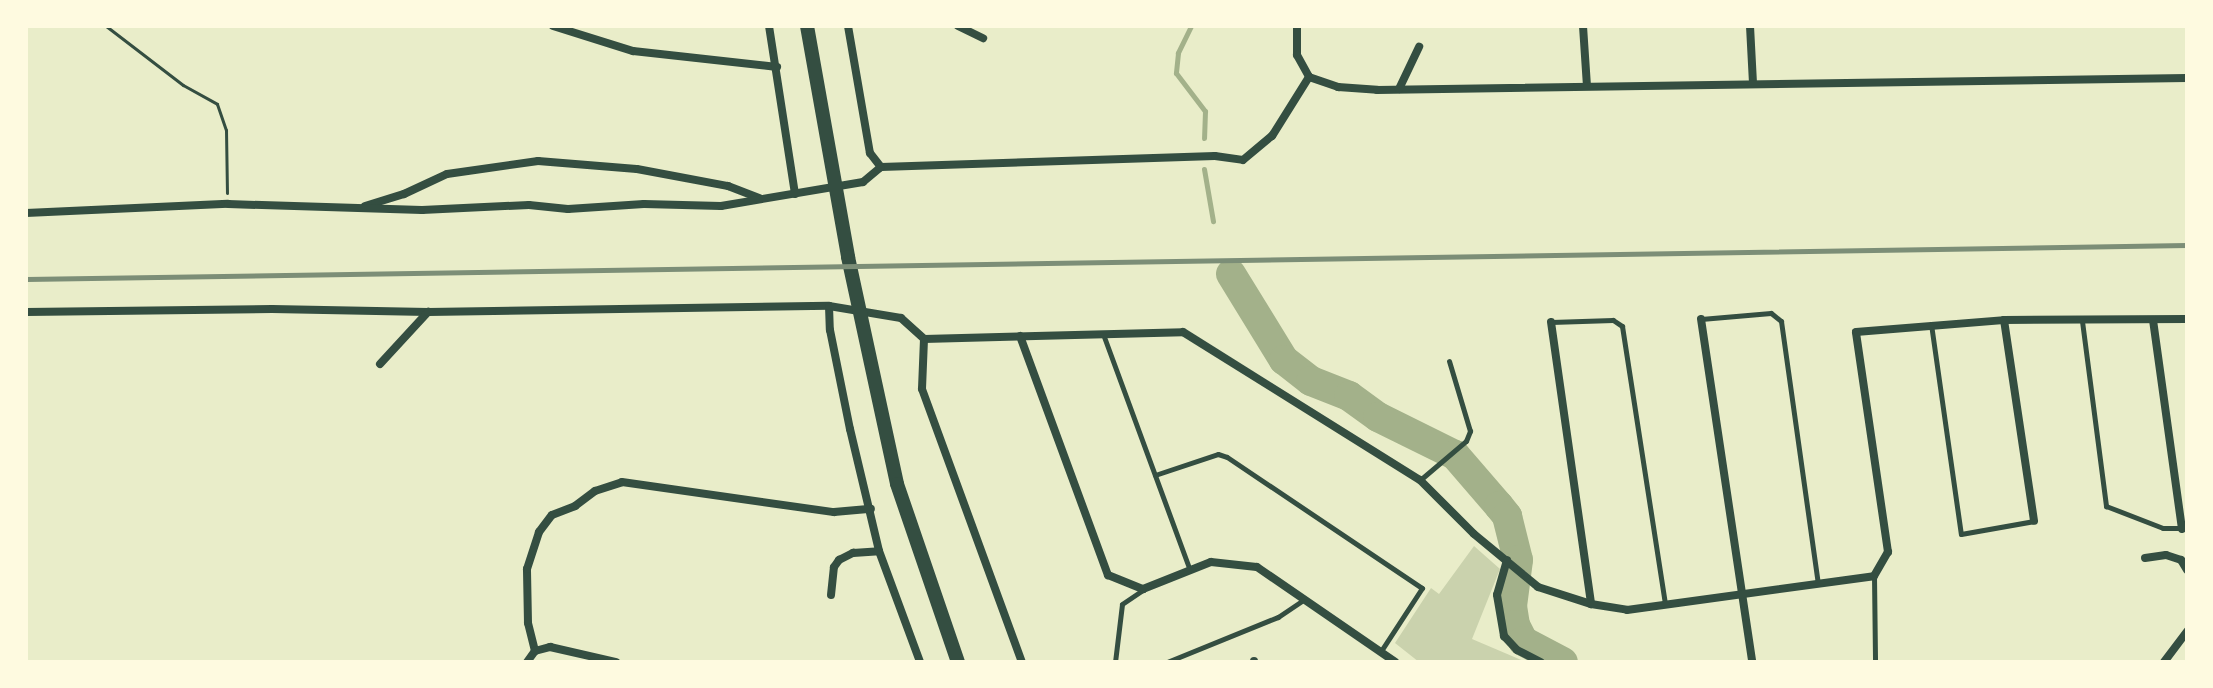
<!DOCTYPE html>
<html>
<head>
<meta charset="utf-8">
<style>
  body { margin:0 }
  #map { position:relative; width:2213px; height:688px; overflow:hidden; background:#e9edc9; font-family:Lora,serif }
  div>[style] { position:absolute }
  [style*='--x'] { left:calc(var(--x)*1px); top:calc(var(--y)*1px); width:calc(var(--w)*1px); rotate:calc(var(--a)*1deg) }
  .green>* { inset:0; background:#cad2ad }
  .stream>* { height:5px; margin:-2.5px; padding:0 2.5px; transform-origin:2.5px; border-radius:2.5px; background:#a3b18a }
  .river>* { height:30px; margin:-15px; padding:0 15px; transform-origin:15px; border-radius:15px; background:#a3b18a }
  .path>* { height:3px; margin:-1.5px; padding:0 1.5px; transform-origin:1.5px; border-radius:1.5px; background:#344e41 }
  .service>* { height:5px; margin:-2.5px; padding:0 2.5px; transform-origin:2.5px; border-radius:2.5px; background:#344e41 }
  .minor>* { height:8px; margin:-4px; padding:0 4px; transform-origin:4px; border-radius:4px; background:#344e41 }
  .tertiary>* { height:14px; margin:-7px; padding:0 7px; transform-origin:7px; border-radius:7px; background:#344e41 }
  .rail>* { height:5px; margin:-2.5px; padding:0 2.5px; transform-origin:2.5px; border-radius:2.5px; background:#7c8e77 }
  span { translate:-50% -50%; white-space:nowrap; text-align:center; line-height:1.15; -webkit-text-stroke:6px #fefae0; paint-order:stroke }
  .frame { position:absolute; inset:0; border:28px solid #fefae0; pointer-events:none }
</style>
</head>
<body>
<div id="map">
  <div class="green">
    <div style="clip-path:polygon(1474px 546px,1500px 569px,1472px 639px,1526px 662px,1419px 662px,1395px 643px,1431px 588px,1439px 594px)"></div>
  </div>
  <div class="stream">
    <div style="--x:1191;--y:26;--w:30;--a:116"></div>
    <div style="--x:1178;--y:53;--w:20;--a:96"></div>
    <div style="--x:1176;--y:73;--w:48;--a:52.7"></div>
    <div style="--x:1205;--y:111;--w:27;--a:92"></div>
    <div style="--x:1204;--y:169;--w:53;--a:80.2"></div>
  </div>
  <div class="river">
    <div style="--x:1231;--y:274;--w:101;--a:58.4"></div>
    <div style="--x:1284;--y:360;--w:34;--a:38"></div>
    <div style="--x:1311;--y:381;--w:41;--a:21.5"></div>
    <div style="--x:1349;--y:396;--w:36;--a:36"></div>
    <div style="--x:1378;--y:417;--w:86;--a:26.3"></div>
    <div style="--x:1455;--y:455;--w:67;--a:49.2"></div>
    <div style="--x:1499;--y:506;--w:13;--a:51"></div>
    <div style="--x:1507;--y:516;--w:45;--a:76"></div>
    <div style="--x:1518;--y:560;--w:46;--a:97.4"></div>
    <div style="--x:1512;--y:606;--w:19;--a:81"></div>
    <div style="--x:1515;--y:625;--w:18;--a:63"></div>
    <div style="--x:1523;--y:641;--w:45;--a:27.7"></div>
  </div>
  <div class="path">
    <div style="--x:106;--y:26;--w:97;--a:37.5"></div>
    <div style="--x:183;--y:85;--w:39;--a:29"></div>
    <div style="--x:217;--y:104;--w:28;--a:71"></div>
    <div style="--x:226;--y:130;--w:63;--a:89.1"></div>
  </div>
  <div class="service">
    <div style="--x:1701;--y:319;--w:70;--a:-4.9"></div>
    <div style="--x:1771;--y:313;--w:13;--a:39"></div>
    <div style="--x:1781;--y:321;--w:265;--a:82"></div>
    <div style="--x:2082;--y:321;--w:187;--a:82.6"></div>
    <div style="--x:2106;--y:506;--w:61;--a:21.1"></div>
    <div style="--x:2163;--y:528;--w:24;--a:0"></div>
    <div style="--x:1551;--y:322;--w:62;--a:-1.8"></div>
    <div style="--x:1613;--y:320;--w:11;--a:34"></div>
    <div style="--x:1622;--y:326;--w:281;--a:81.2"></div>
    <div style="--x:1931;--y:324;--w:212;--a:81.9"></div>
    <div style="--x:1961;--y:534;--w:74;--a:-10.1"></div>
    <div style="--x:1103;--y:334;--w:252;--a:69.8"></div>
    <div style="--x:1155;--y:475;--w:66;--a:-18.4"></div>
    <div style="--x:1218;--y:454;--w:9;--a:18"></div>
    <div style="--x:1227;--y:457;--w:235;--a:33.9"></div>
    <div style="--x:1422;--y:588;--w:75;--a:123.1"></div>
    <div style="--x:1420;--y:480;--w:60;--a:-40.3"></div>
    <div style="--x:1466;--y:441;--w:11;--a:-68"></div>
    <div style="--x:1470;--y:431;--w:73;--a:-106.7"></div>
    <div style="--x:1874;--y:576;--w:86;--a:89.3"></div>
    <div style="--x:1115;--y:662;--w:58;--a:-83.1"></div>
    <div style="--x:1122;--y:604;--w:25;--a:-34"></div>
    <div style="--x:1167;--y:662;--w:120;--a:-22.1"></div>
    <div style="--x:1278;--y:617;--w:30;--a:-34"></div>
  </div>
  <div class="minor">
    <div style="--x:553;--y:26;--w:84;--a:17.4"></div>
    <div style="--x:633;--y:51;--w:145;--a:6.3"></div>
    <div style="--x:769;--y:26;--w:170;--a:81.2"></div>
    <div style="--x:848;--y:26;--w:129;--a:80.2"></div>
    <div style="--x:870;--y:153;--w:18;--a:52"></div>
    <div style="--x:881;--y:167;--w:334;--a:-1.9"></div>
    <div style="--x:1215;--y:156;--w:28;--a:8"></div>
    <div style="--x:1243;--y:160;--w:38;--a:-40"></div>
    <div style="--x:1272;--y:136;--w:70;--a:-57.9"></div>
    <div style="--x:958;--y:26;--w:28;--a:26"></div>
    <div style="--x:1297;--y:26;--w:29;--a:90"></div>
    <div style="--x:1297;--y:55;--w:25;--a:61"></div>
    <div style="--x:1583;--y:26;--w:60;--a:86.2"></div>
    <div style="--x:1750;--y:26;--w:57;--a:87"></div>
    <div style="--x:1309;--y:77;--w:31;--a:19"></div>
    <div style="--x:1338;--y:87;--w:39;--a:4"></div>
    <div style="--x:1377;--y:90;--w:810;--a:-0.85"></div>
    <div style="--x:1399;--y:89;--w:47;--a:-64.5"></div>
    <div style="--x:365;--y:206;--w:41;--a:-17.1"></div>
    <div style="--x:404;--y:194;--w:47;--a:-24.9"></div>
    <div style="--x:447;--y:174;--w:92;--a:-8.1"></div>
    <div style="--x:538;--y:161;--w:99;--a:4.6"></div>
    <div style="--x:637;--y:169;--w:93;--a:10.6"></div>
    <div style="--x:728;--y:186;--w:34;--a:21"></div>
    <div style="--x:26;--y:213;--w:202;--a:-2.6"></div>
    <div style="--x:228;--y:204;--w:194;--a:1.8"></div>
    <div style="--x:422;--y:210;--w:107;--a:-2.7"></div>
    <div style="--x:529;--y:205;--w:39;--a:6"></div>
    <div style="--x:568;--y:209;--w:76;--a:-3.8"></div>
    <div style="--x:644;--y:204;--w:77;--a:1.5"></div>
    <div style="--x:721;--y:206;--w:144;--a:-9.6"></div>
    <div style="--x:863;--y:182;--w:23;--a:-40"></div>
    <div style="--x:829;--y:306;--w:24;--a:88"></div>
    <div style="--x:830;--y:330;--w:101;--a:78.6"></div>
    <div style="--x:850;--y:429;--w:125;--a:76.6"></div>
    <div style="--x:879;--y:551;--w:118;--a:69.7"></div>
    <div style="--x:26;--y:312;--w:246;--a:-0.7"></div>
    <div style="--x:272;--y:309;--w:156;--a:1.1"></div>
    <div style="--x:1701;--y:319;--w:347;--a:81.5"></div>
    <div style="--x:2004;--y:320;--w:203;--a:81.5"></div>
    <div style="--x:2153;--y:320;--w:211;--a:82.1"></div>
    <div style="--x:1551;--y:322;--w:285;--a:81.9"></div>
    <div style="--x:1020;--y:336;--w:255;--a:69.8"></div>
    <div style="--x:1108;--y:575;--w:38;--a:22"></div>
    <div style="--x:1143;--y:589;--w:73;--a:-21.7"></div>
    <div style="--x:1211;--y:562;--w:46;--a:6.2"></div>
    <div style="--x:1257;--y:567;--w:168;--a:34.5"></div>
    <div style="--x:924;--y:339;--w:259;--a:-1.5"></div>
    <div style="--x:1183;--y:332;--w:279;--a:32"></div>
    <div style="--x:1420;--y:480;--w:76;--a:45"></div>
    <div style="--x:1474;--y:534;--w:83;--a:39.6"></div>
    <div style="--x:1538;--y:587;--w:56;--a:17.8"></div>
    <div style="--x:1591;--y:604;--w:36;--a:9"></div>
    <div style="--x:1627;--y:610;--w:249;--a:-7.8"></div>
    <div style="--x:1874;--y:576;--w:28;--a:-60"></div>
    <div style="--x:1888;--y:552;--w:222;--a:-98.3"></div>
    <div style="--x:1856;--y:332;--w:148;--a:-4.6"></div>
    <div style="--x:2004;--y:320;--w:183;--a:-0.3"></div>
    <div style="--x:924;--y:339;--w:50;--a:92.3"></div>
    <div style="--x:922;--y:389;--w:291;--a:69.9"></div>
    <div style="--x:380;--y:364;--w:71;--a:-47.3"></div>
    <div style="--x:428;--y:312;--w:401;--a:-0.9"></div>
    <div style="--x:829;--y:306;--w:73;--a:9.5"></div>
    <div style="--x:901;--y:318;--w:31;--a:42"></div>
    <div style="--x:2145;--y:558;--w:21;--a:-8"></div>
    <div style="--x:2166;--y:555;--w:16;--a:18"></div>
    <div style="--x:2181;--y:560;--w:12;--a:59"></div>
    <div style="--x:1507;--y:560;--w:36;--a:106"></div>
    <div style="--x:1497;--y:595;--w:42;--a:80.3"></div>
    <div style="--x:1504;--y:636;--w:19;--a:47"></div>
    <div style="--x:1517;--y:650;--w:27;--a:27"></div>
    <div style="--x:831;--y:595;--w:28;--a:-84"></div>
    <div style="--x:834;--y:567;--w:9;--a:-54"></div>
    <div style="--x:839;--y:560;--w:16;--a:-27"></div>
    <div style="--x:853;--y:553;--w:26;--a:-4"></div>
    <div style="--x:535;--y:651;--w:29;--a:-104"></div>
    <div style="--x:528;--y:623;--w:54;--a:-91.1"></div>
    <div style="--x:527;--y:569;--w:39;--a:-72"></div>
    <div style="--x:539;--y:532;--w:21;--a:-53"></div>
    <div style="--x:552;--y:515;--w:25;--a:-21"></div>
    <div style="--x:575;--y:506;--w:25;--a:-37"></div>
    <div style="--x:595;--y:491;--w:28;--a:-18"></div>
    <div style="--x:622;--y:482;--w:214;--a:8.1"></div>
    <div style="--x:834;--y:512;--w:37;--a:-5"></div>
    <div style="--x:527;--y:662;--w:14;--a:-54"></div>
    <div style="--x:535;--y:651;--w:16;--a:-15"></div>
    <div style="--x:550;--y:647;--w:68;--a:12.8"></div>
    <div style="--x:1254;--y:662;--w:1;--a:-90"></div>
    <div style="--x:2164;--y:662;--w:39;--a:-53"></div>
  </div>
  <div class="tertiary">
    <div style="--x:807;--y:26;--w:235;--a:79.9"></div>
    <div style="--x:848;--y:257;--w:232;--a:77.8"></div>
    <div style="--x:897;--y:484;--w:188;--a:71.1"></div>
  </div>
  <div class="rail">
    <div style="--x:26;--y:279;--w:2161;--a:-0.9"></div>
  </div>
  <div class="frame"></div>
</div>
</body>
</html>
